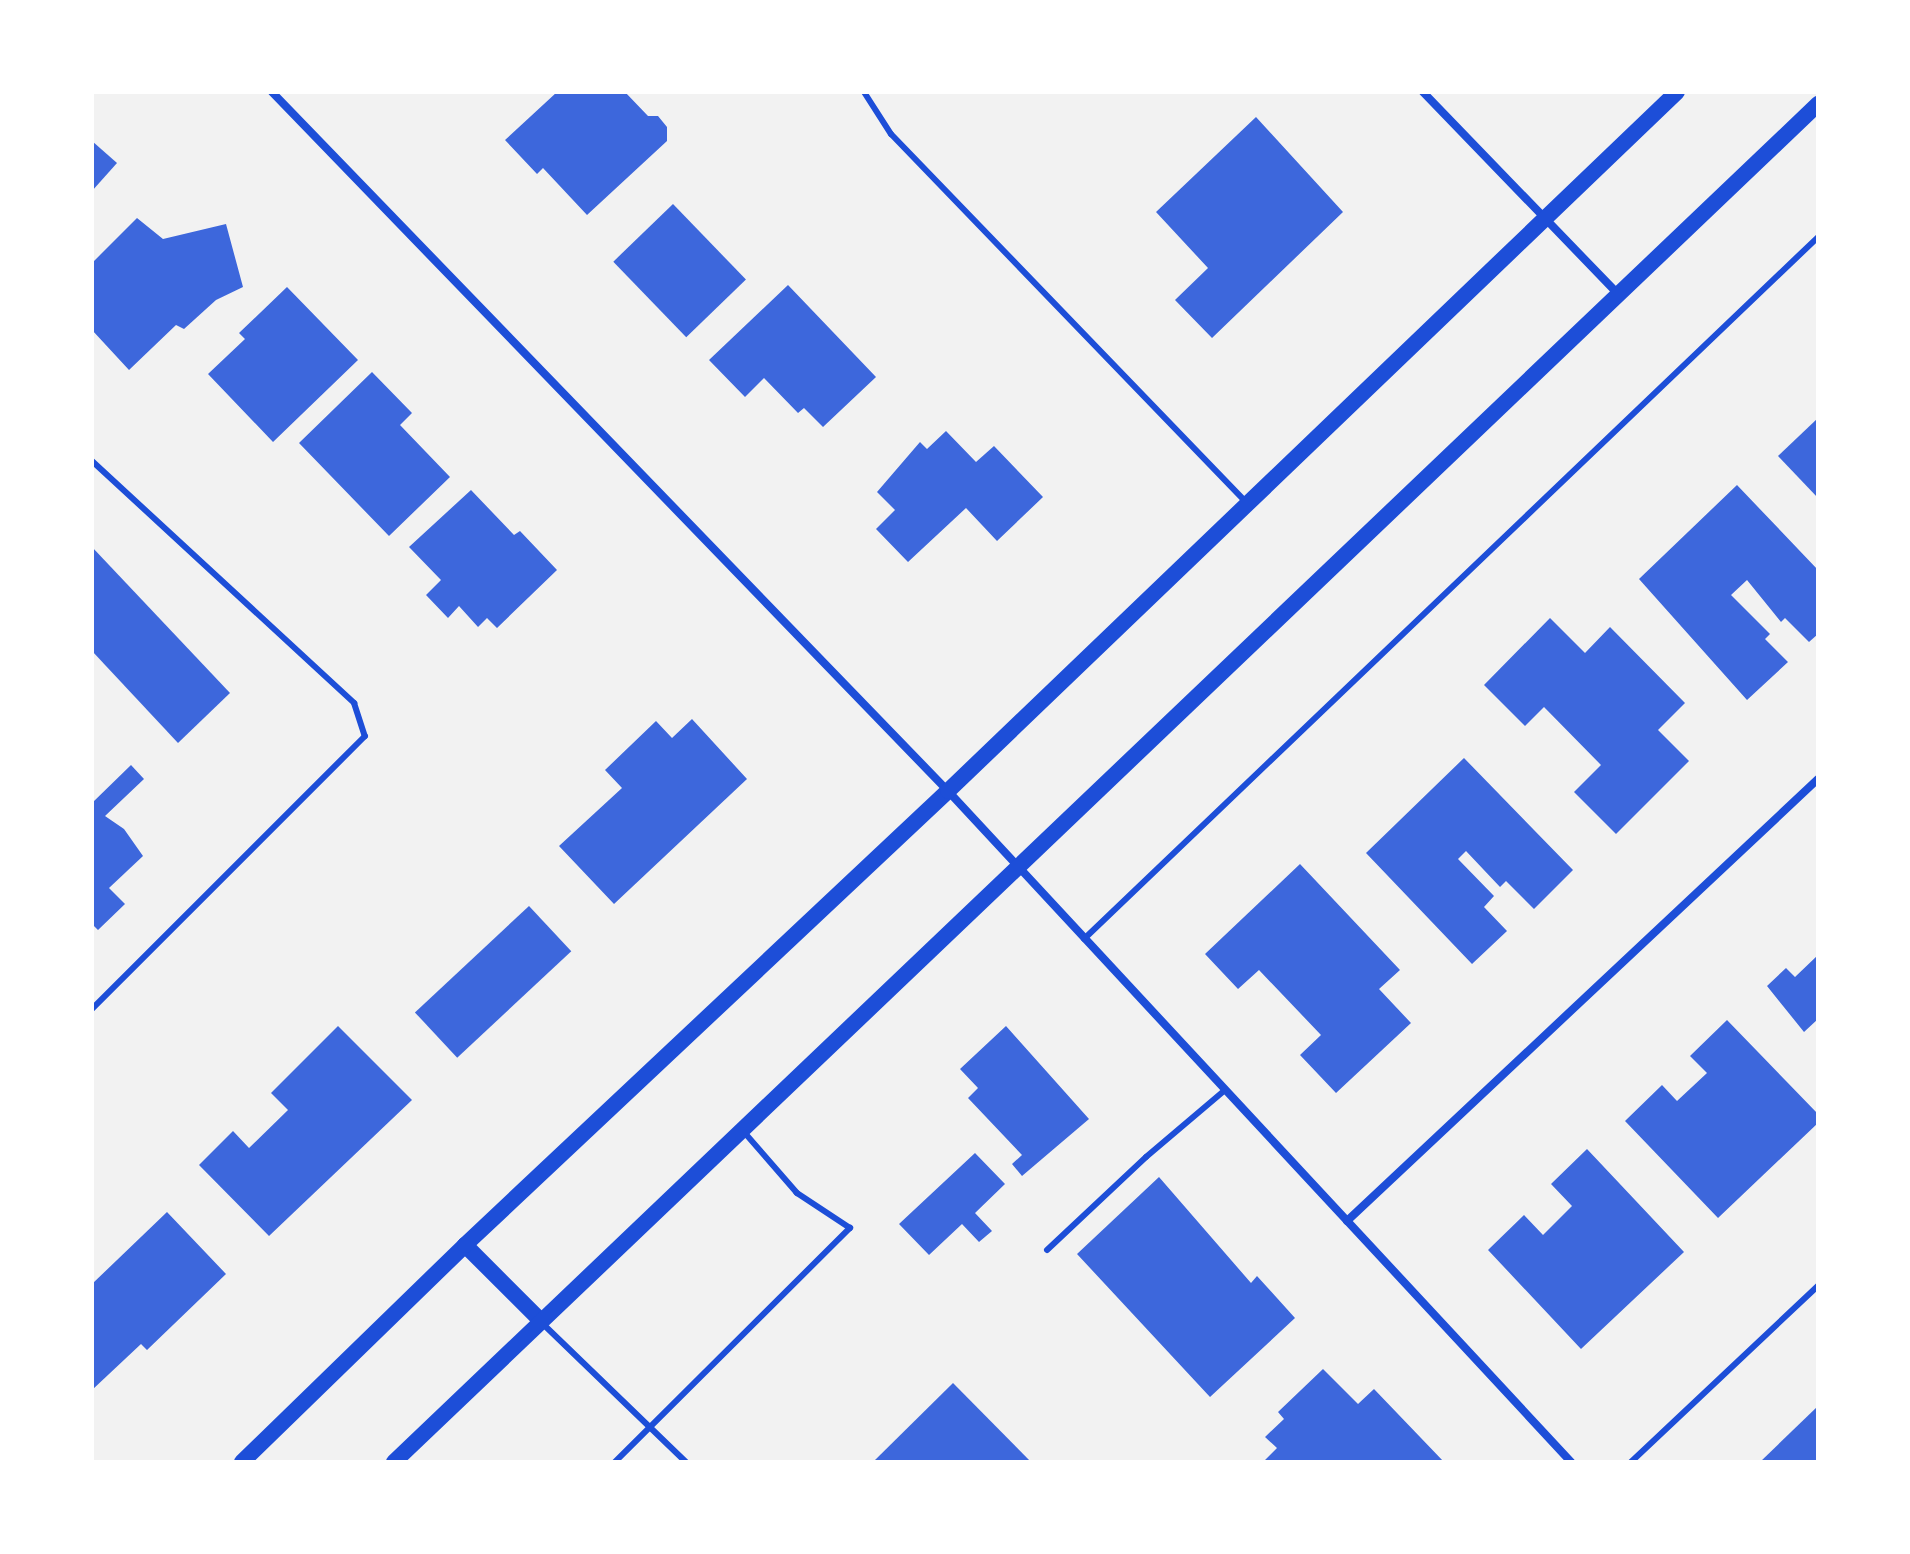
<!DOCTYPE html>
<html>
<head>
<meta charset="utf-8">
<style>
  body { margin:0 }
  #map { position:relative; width:1910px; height:1554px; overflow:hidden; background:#f2f2f2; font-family:"Public Sans",sans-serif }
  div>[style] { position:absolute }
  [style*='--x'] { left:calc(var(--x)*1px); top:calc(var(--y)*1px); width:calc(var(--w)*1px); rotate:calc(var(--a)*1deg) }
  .building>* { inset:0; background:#3d67dc; transform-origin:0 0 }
  .service>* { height:6px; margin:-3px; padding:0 3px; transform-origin:3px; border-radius:3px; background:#1d4ed8 }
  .minor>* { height:8px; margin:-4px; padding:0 4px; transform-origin:4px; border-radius:4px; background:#1d4ed8 }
  .secondary>* { height:16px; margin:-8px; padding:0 8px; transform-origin:8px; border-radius:8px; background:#1d4ed8 }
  span { translate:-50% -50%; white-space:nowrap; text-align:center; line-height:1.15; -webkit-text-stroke:8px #fff; paint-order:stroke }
  .frame { position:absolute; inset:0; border:94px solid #fff; pointer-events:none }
</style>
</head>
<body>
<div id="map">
  <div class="building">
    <div style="clip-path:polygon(557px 92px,625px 92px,648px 116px,658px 116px,667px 127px,667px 141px,587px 215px,543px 168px,537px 174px,505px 140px)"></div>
    <div style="clip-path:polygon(1256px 117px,1343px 212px,1212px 338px,1175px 300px,1208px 268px,1156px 212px)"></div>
    <div style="clip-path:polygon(92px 141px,117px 163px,92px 191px)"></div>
    <div style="left:673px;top:204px;width:105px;height:83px;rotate:46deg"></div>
    <div style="clip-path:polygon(137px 218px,163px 239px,226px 224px,243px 287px,216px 300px,184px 329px,176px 325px,129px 370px,92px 330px,92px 263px)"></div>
    <div style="clip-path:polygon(788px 285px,876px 377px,823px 427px,804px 408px,798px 413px,764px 378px,745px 397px,709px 360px)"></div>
    <div style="clip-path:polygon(287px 287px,358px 360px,273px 442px,208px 374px,245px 339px,239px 333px)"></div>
    <div style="clip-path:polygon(372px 372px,412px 413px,400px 425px,450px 477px,389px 536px,299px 443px)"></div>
    <div style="clip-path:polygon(1818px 418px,1818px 498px,1778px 456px)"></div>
    <div style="clip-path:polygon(946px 431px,976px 462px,994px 446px,1043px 497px,997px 541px,966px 508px,908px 562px,876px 529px,895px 510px,877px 492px,920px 442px,927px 449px)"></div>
    <div style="clip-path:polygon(1737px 485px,1818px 570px,1818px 634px,1809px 642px,1785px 618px,1781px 622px,1747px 580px,1731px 595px,1770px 634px,1765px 639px,1788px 662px,1747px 700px,1639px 579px)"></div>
    <div style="clip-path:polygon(471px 490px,514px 535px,520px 531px,557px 570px,497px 628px,487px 618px,478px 627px,459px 606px,448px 618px,426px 595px,441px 580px,409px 547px)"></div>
    <div style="clip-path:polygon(92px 547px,230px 693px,178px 743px,92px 651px)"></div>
    <div style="clip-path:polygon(1550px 618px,1585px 653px,1610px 627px,1685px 703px,1658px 730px,1689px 761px,1616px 834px,1574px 792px,1601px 765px,1544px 707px,1525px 726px,1484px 685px)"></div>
    <div style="clip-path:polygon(692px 719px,747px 779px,614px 904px,559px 846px,622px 788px,605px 770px,656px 721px,672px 738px)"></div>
    <div style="clip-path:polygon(1464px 758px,1573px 870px,1534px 909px,1506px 881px,1500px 887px,1466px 851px,1458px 859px,1494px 896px,1484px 907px,1507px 931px,1472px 964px,1366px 853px)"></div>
    <div style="clip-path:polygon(131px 765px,144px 779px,105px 816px,124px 829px,143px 856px,109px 888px,125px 904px,98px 930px,92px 924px,92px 803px)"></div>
    <div style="clip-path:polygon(1300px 864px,1400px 970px,1379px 989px,1411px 1023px,1336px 1093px,1300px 1055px,1321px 1035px,1259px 970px,1238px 989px,1205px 954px)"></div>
    <div style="left:529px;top:906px;width:62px;height:156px;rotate:47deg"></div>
    <div style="clip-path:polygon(1818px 955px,1818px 1019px,1804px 1032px,1767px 986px,1786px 968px,1795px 977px)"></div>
    <div style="clip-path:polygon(1727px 1020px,1818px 1114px,1818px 1123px,1718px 1218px,1625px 1121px,1662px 1085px,1677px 1101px,1707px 1073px,1690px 1056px)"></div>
    <div style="clip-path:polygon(338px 1026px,412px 1100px,269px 1236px,199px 1165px,233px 1131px,249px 1148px,288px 1110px,271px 1093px)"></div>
    <div style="clip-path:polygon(1006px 1026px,1089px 1119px,1022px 1176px,1012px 1164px,1022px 1155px,968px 1098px,978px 1088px,960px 1069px)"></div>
    <div style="clip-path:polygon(1587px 1149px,1684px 1252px,1581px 1349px,1488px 1250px,1524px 1215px,1543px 1235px,1572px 1206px,1551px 1184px)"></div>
    <div style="clip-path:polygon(975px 1153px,1005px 1184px,975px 1213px,992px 1231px,979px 1242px,962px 1224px,929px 1255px,899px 1224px)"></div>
    <div style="clip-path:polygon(1159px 1177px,1251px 1283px,1257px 1276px,1295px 1318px,1210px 1397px,1077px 1254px)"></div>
    <div style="clip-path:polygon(167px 1212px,226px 1274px,147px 1350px,141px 1344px,92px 1390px,92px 1284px)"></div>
    <div style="clip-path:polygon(1323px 1369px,1358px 1404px,1374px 1389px,1444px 1462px,1263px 1462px,1277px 1448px,1265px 1437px,1284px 1419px,1278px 1412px)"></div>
    <div style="clip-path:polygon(953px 1383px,1031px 1462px,873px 1462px)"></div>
    <div style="clip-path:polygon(1818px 1406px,1818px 1462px,1760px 1462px)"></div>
  </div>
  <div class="service">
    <div style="--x:864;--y:92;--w:50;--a:57.3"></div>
    <div style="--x:891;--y:134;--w:510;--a:46.03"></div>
    <div style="--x:92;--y:461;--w:357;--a:42.7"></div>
    <div style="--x:354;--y:703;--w:35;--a:72"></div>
    <div style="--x:365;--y:736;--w:386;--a:135"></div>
    <div style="--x:1084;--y:939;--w:1016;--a:-43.72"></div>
    <div style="--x:1047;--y:1250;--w:136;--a:-43.2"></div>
    <div style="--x:1146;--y:1157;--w:104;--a:-40.3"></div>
    <div style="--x:543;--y:1324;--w:199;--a:44"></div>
    <div style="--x:615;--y:1462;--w:332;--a:-44.9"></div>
    <div style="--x:850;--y:1228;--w:64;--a:-146.6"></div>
    <div style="--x:797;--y:1193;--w:81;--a:-131"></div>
    <div style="--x:1631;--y:1462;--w:257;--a:-43.3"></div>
  </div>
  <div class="minor">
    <div style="--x:272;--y:92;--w:972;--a:45.96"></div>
    <div style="--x:948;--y:791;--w:916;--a:47.12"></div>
    <div style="--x:1423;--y:92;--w:281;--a:46"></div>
    <div style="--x:1347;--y:1221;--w:646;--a:-43.18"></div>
  </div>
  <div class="secondary">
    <div style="--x:465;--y:1245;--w:107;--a:45"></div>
    <div style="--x:242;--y:1462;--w:311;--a:-44.2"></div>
    <div style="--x:465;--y:1245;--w:663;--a:-43.23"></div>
    <div style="--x:948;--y:791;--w:1010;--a:-43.8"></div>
    <div style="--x:394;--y:1462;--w:1968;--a:-43.64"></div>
  </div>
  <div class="frame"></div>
</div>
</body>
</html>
